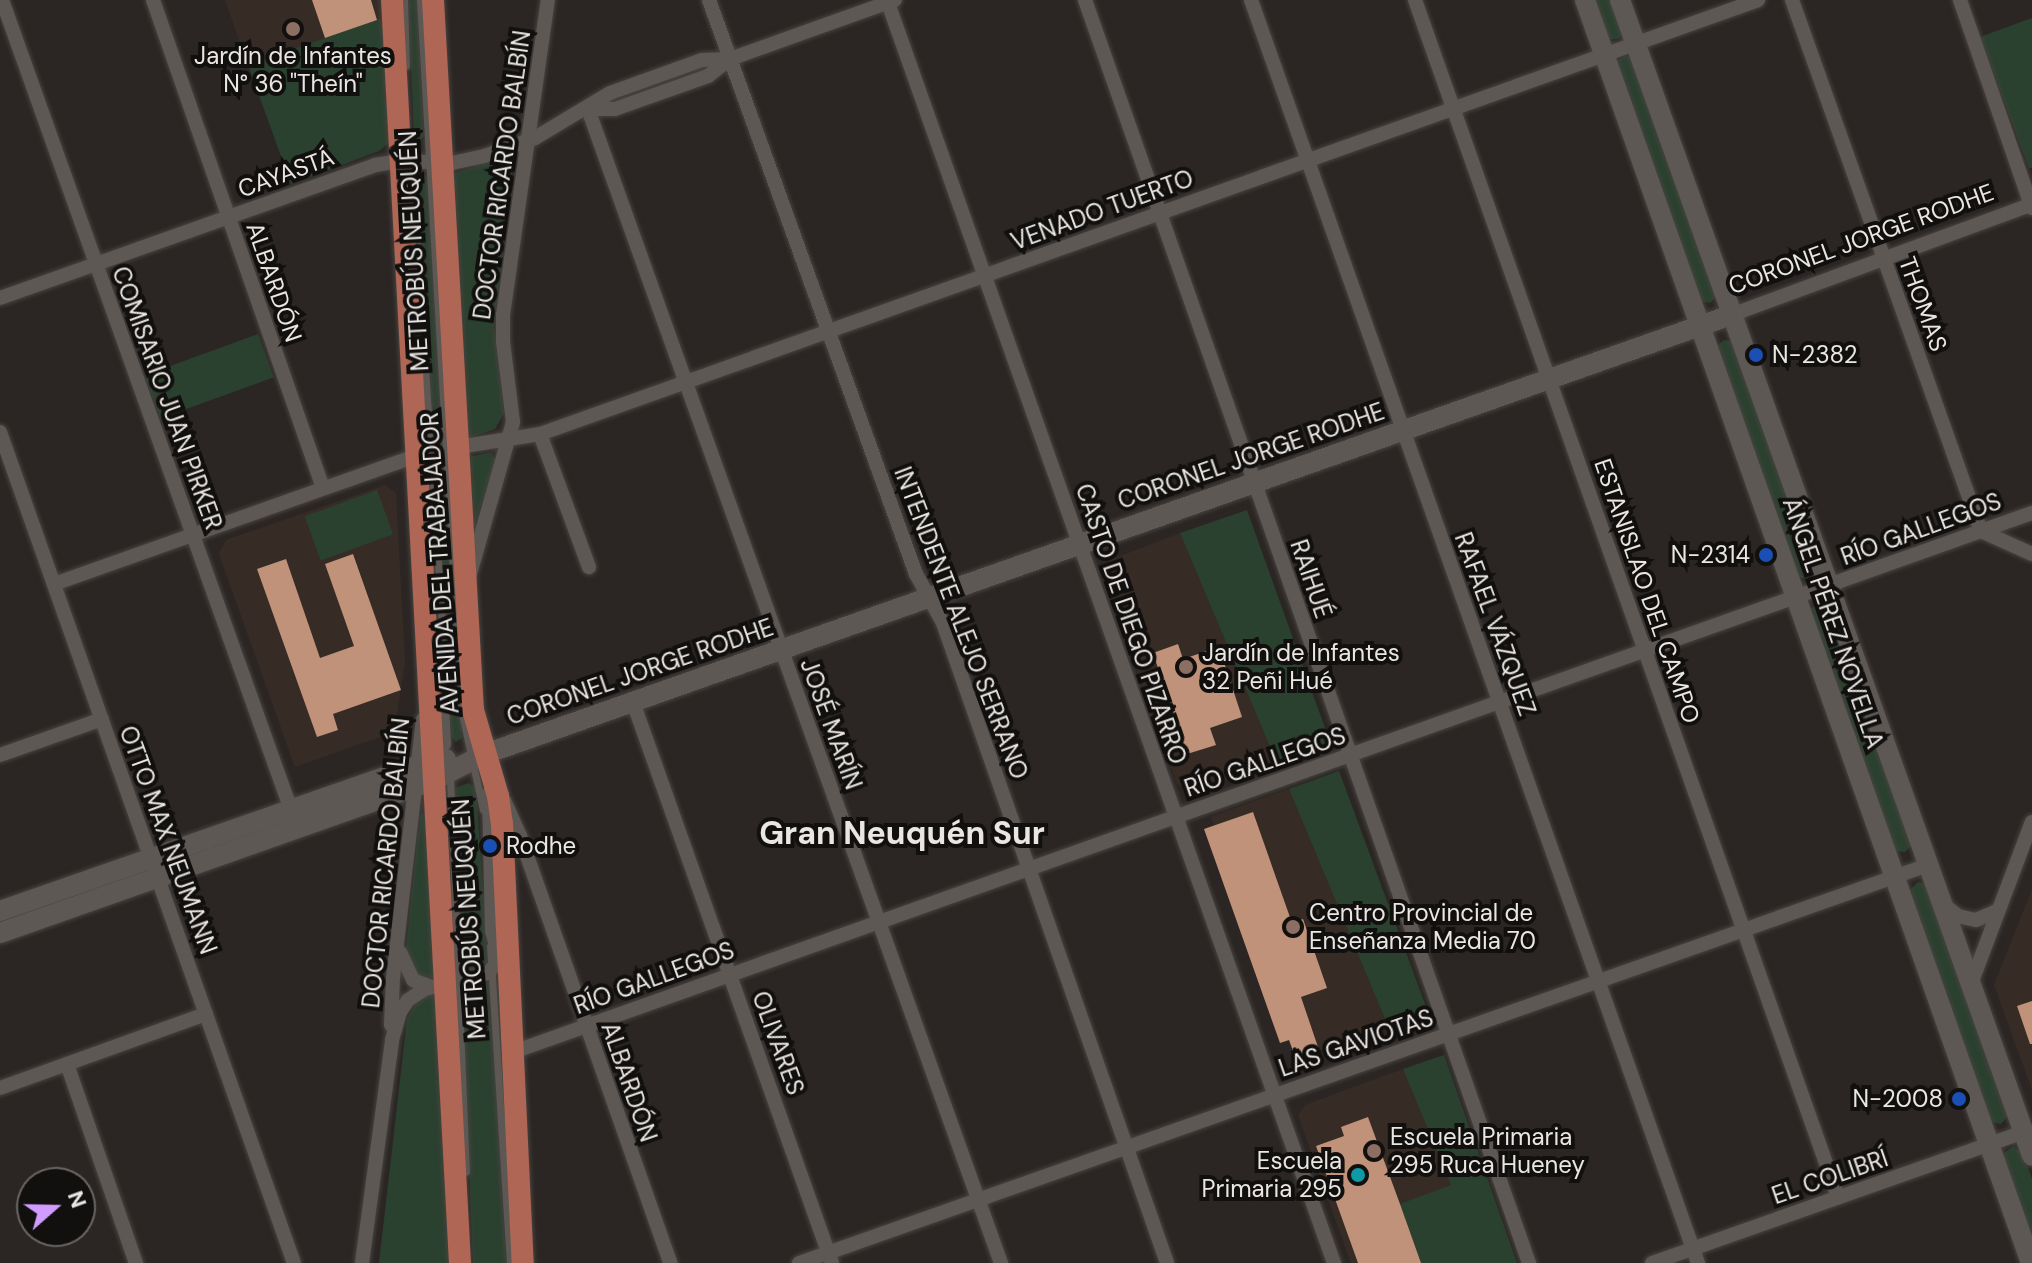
<!DOCTYPE html>
<html>
<head>
<meta charset="utf-8">
<style>
  body { margin:0 }
  #map { position:relative; width:2032px; height:1263px; overflow:hidden; background:#2b2623; font-family:"DM Sans",sans-serif }
  div>[style] { position:absolute }
  [style*='--x'] { left:calc(var(--x)*1px); top:calc(var(--y)*1px); width:calc(var(--w)*1px); rotate:calc(var(--a)*1deg) }
  .built>* { inset:0; background:#362c25 }
  .green>* { inset:0; background:#2b412f; transform-origin:0 0 }
  .building>* { inset:0; background:#c09279 }
  .roads { filter:drop-shadow(0 0 2px #474340) drop-shadow(0 0 2px #474340) }
  .lane>* { height:7px; margin:-3.5px; padding:0 3.5px; transform-origin:3.5px; border-radius:3.5px; background:#5e5855 }
  .street>* { height:14px; margin:-7px; padding:0 7px; transform-origin:7px; border-radius:7px; background:#5e5855 }
  .secondary>* { height:20px; margin:-10px; padding:0 10px; transform-origin:10px; border-radius:10px; background:#5e5855 }
  .primary>* { height:22px; margin:-11px; padding:0 11px; transform-origin:11px; border-radius:11px; background:#b06654 }
  .dots>* { width:22px; height:22px; translate:-50% -50%; box-sizing:border-box; border:4px solid #12100e; border-radius:50% }
  span { translate:-50% -50%; white-space:nowrap; text-align:center; line-height:1.15; -webkit-text-stroke:8px #12100e; paint-order:stroke }
  .poi-label { font-size:24px; color:#e9e6e3 }
  .left { translate:0 -50%; text-align:left }
  .right { translate:-100% -50%; text-align:right }
  .street-label { font-size:24px; color:#e9e6e3 }
  .district-label { font-size:32px; color:#e9e6e3; font-weight:700 }
  .north { position:absolute; left:16px; top:1167px; width:80px; height:80px; box-sizing:border-box; background:#12100e; border:2px solid #686663; border-radius:50%; rotate:70deg; font-size:22px; font-weight:700; line-height:32px; text-align:center; color:#e9e6e3 }
  .north::after { content:''; display:block; margin:auto; width:28px; height:36px; background:#d09dff; clip-path:polygon(50% 0,100% 100%,50% 72%,0 100%) }
</style>
</head>
<body>
<div id="map">
  <div class="built">
    <div style="clip-path:polygon(225px 0,379px 0,381px 19px,248px 65px)"></div>
    <div style="clip-path:polygon(385px 485px,396px 493px,405px 663px,394px 732px,295px 767px,219px 554px,226px 540px)"></div>
    <div style="clip-path:polygon(1180px 533px,1276px 761px,1194px 791px,1177px 784px,1103px 573px,1110px 560px)"></div>
    <div style="clip-path:polygon(1289px 789px,1388px 1026px,1296px 1059px,1289px 1041px,1280px 1043px,1204px 829px,1214px 825px,1211px 817px)"></div>
    <div style="clip-path:polygon(2032px 889px,2032px 1090px,1994px 985px)"></div>
    <div style="clip-path:polygon(1403px 1069px,1452px 1186px,1400px 1204px,1421px 1263px,1351px 1263px,1298px 1116px,1305px 1105px)"></div>
  </div>
  <div class="green">
    <div style="clip-path:polygon(408px 0,417px 0,424px 136px,420px 141px,414px 136px)"></div>
    <div style="clip-path:polygon(1591px 0,1614px 0,1623px 34px,1618px 39px,1608px 39px)"></div>
    <div style="clip-path:polygon(385px 17px,390px 142px,379px 151px,291px 184px,248px 65px)"></div>
    <div style="clip-path:polygon(2032px 18px,2032px 168px,2029px 168px,1980px 37px)"></div>
    <div style="clip-path:polygon(1624px 56px,1631px 57px,1717px 296px,1710px 303px,1700px 301px,1616px 62px)"></div>
    <div style="clip-path:polygon(502px 158px,510px 163px,512px 173px,494px 327px,504px 413px,495px 429px,471px 437px,468px 436px,452px 174px)"></div>
    <div style="clip-path:polygon(422px 173px,427px 177px,462px 738px,456px 742px,451px 737px,418px 178px)"></div>
    <div style="left:258px;top:334px;width:46px;height:121px;rotate:70deg"></div>
    <div style="clip-path:polygon(1724px 340px,1731px 341px,1814px 571px,1807px 579px,1797px 577px,1717px 346px)"></div>
    <div style="clip-path:polygon(492px 452px,495px 461px,470px 540px,469px 457px)"></div>
    <div style="left:377px;top:490px;width:47px;height:77px;rotate:70deg"></div>
    <div style="clip-path:polygon(1247px 510px,1330px 742px,1276px 761px,1180px 533px)"></div>
    <div style="clip-path:polygon(1818px 603px,1827px 606px,1912px 845px,1905px 852px,1895px 851px,1810px 609px)"></div>
    <div style="clip-path:polygon(1339px 771px,1428px 1012px,1388px 1026px,1289px 789px)"></div>
    <div style="clip-path:polygon(469px 783px,476px 788px,488px 965px,462px 973px,454px 793px,457px 787px)"></div>
    <div style="clip-path:polygon(420px 814px,427px 814px,436px 978px,431px 980px,419px 978px,406px 949px)"></div>
    <div style="clip-path:polygon(1918px 882px,1924px 883px,2008px 1116px,2001px 1124px,1991px 1122px,1909px 891px)"></div>
    <div style="clip-path:polygon(482px 982px,488px 983px,491px 988px,506px 1263px,473px 1263px,462px 994px,465px 988px)"></div>
    <div style="clip-path:polygon(435px 993px,452px 1263px,379px 1263px,407px 1019px,418px 999px)"></div>
    <div style="clip-path:polygon(1444px 1055px,1517px 1263px,1421px 1263px,1400px 1204px,1451px 1185px,1403px 1069px)"></div>
    <div style="clip-path:polygon(2013px 1146px,2023px 1153px,2032px 1179px,2032px 1241px,2003px 1154px)"></div>
  </div>
  <div class="building">
    <div style="clip-path:polygon(312px 0,371px 0,377px 20px,325px 38px)"></div>
    <div style="clip-path:polygon(353px 554px,401px 690px,333px 714px,338px 730px,317px 737px,257px 569px,286px 559px,320px 658px,354px 646px,325px 564px)"></div>
    <div style="clip-path:polygon(1178px 644px,1183px 659px,1219px 647px,1242px 717px,1210px 728px,1216px 745px,1187px 754px,1153px 653px)"></div>
    <div style="clip-path:polygon(1253px 812px,1292px 923px,1303px 919px,1327px 988px,1301px 997px,1319px 1050px,1296px 1059px,1289px 1040px,1280px 1043px,1204px 829px)"></div>
    <div style="clip-path:polygon(2032px 1001px,2032px 1044px,2030px 1044px,2017px 1006px)"></div>
    <div style="clip-path:polygon(1368px 1117px,1400px 1204px,1421px 1263px,1358px 1263px,1316px 1146px,1344px 1136px,1341px 1127px)"></div>
  </div>
  <div class="roads">
    <div class="lane">
      <div style="--x:404;--y:0;--w:66;--a:88.3"></div>
      <div style="--x:420;--y:0;--w:710;--a:86.69"></div>
      <div style="--x:461;--y:709;--w:103;--a:77.7"></div>
      <div style="--x:410;--y:142;--w:488;--a:86.2"></div>
      <div style="--x:450;--y:777;--w:395;--a:87.7"></div>
      <div style="--x:490;--y:946;--w:318;--a:86.4"></div>
    </div>
    <div class="street">
      <div style="--x:2;--y:0;--w:860;--a:70.36"></div>
      <div style="--x:153;--y:0;--w:517;--a:70.79"></div>
      <div style="--x:709;--y:0;--w:610;--a:70.17"></div>
      <div style="--x:916;--y:574;--w:56;--a:61.1"></div>
      <div style="--x:943;--y:623;--w:678;--a:70.71"></div>
      <div style="--x:887;--y:0;--w:1340;--a:70.51"></div>
      <div style="--x:1085;--y:0;--w:1339;--a:70.63"></div>
      <div style="--x:1251;--y:0;--w:1340;--a:70.51"></div>
      <div style="--x:1415;--y:0;--w:1270;--a:70.54"></div>
      <div style="--x:1792;--y:0;--w:564;--a:70.41"></div>
      <div style="--x:1981;--y:531;--w:56;--a:24.3"></div>
      <div style="--x:1960;--y:0;--w:220;--a:70.9"></div>
      <div style="--x:588;--y:109;--w:1226;--a:70.31"></div>
      <div style="--x:588;--y:109;--w:27;--a:0"></div>
      <div style="--x:615;--y:109;--w:99;--a:-19.5"></div>
      <div style="--x:708;--y:76;--w:28;--a:-38"></div>
      <div style="--x:730;--y:59;--w:175;--a:-19.7"></div>
      <div style="--x:0;--y:298;--w:398;--a:-19.5"></div>
      <div style="--x:375;--y:165;--w:26;--a:-9"></div>
      <div style="--x:401;--y:161;--w:51;--a:2.2"></div>
      <div style="--x:452;--y:163;--w:33;--a:-12"></div>
      <div style="--x:484;--y:156;--w:54;--a:-19.4"></div>
      <div style="--x:535;--y:138;--w:87;--a:-31"></div>
      <div style="--x:610;--y:93;--w:98;--a:-19.7"></div>
      <div style="--x:702;--y:60;--w:28;--a:-2"></div>
      <div style="--x:1731;--y:315;--w:321;--a:-20.2"></div>
      <div style="--x:0;--y:432;--w:881;--a:70.52"></div>
      <div style="--x:540;--y:434;--w:142;--a:69.8"></div>
      <div style="--x:458;--y:447;--w:83;--a:-9"></div>
      <div style="--x:540;--y:434;--w:1293;--a:-19.61"></div>
      <div style="--x:470;--y:574;--w:158;--a:-74.2"></div>
      <div style="--x:513;--y:422;--w:81;--a:-97.1"></div>
      <div style="--x:503;--y:342;--w:27;--a:-90"></div>
      <div style="--x:503;--y:315;--w:318;--a:-81.9"></div>
      <div style="--x:54;--y:584;--w:384;--a:-19.5"></div>
      <div style="--x:432;--y:626;--w:6;--a:0"></div>
      <div style="--x:438;--y:626;--w:118;--a:87.1"></div>
      <div style="--x:444;--y:744;--w:4;--a:135"></div>
      <div style="--x:441;--y:747;--w:5;--a:-143"></div>
      <div style="--x:437;--y:744;--w:118;--a:-92.4"></div>
      <div style="--x:633;--y:702;--w:595;--a:70.47"></div>
      <div style="--x:0;--y:755;--w:108;--a:-19.4"></div>
      <div style="--x:489;--y:793;--w:5;--a:53"></div>
      <div style="--x:492;--y:797;--w:160;--a:87.5"></div>
      <div style="--x:499;--y:957;--w:27;--a:-105"></div>
      <div style="--x:492;--y:931;--w:138;--a:-91.2"></div>
      <div style="--x:504;--y:800;--w:39;--a:66"></div>
      <div style="--x:520;--y:836;--w:453;--a:70.6"></div>
      <div style="--x:1944;--y:905;--w:18;--a:38"></div>
      <div style="--x:1958;--y:916;--w:18;--a:13"></div>
      <div style="--x:1976;--y:920;--w:23;--a:-23"></div>
      <div style="--x:400;--y:952;--w:31;--a:65"></div>
      <div style="--x:413;--y:980;--w:19;--a:21"></div>
      <div style="--x:1971;--y:984;--w:173;--a:-69.4"></div>
      <div style="--x:391;--y:1025;--w:47;--a:-87.6"></div>
      <div style="--x:393;--y:978;--w:260;--a:-83.4"></div>
      <div style="--x:513;--y:1052;--w:1612;--a:-19.54"></div>
      <div style="--x:67;--y:1064;--w:211;--a:70.9"></div>
      <div style="--x:0;--y:1088;--w:219;--a:-19.8"></div>
      <div style="--x:362;--y:1263;--w:225;--a:-82.3"></div>
      <div style="--x:392;--y:1040;--w:29;--a:-74"></div>
      <div style="--x:400;--y:1012;--w:14;--a:-56"></div>
      <div style="--x:408;--y:1000;--w:20;--a:-33"></div>
      <div style="--x:425;--y:989;--w:65;--a:-14.3"></div>
      <div style="--x:488;--y:973;--w:28;--a:-49"></div>
      <div style="--x:799;--y:1263;--w:1197;--a:-19.42"></div>
      <div style="--x:1652;--y:1263;--w:393;--a:-19.4"></div>
    </div>
    <div class="secondary">
      <div style="--x:1585;--y:0;--w:1339;--a:70.55"></div>
      <div style="--x:1620;--y:0;--w:1227;--a:70.38"></div>
      <div style="--x:0;--y:911;--w:456;--a:-19.2"></div>
      <div style="--x:431;--y:761;--w:15;--a:-8"></div>
      <div style="--x:0;--y:933;--w:458;--a:-19.4"></div>
      <div style="--x:432;--y:781;--w:59;--a:-27"></div>
      <div style="--x:485;--y:754;--w:1321;--a:-19.41"></div>
    </div>
    <div class="primary">
      <div style="--x:392;--y:0;--w:1265;--a:86.92"></div>
      <div style="--x:433;--y:0;--w:711;--a:86.78"></div>
      <div style="--x:473;--y:710;--w:90;--a:73.8"></div>
      <div style="--x:498;--y:796;--w:28;--a:82"></div>
      <div style="--x:502;--y:824;--w:440;--a:87.3"></div>
    </div>
  </div>
  <div class="dots">
    <div style="left:293px;top:29px;background:#8d6e63"></div>
    <div style="left:1756px;top:355px;background:#1a4fb4"></div>
    <div style="left:1766px;top:555px;background:#1a4fb4"></div>
    <div style="left:1186px;top:667px;background:#8d6e63"></div>
    <div style="left:490px;top:846px;background:#1a4fb4"></div>
    <div style="left:1293px;top:927px;background:#8d6e63"></div>
    <div style="left:1959px;top:1099px;background:#1a4fb4"></div>
    <div style="left:1374px;top:1151px;background:#8d6e63"></div>
    <div style="left:1358px;top:1175px;background:#0f9aa8"></div>
  </div>
  <div class="poi-label">
    <span style="left:293px;top:70px">Jardín de Infantes<br>N° 36 "Theín"</span>
    <span class="left" style="left:1772px;top:355px">N-2382</span>
    <span class="right" style="left:1750px;top:555px">N-2314</span>
    <span class="left" style="left:1202px;top:667px">Jardín de Infantes<br>32 Peñi Hué</span>
    <span class="left" style="left:506px;top:846px">Rodhe</span>
    <span class="left" style="left:1309px;top:927px">Centro Provincial de<br>Enseñanza Media 70</span>
    <span class="right" style="left:1943px;top:1099px">N-2008</span>
    <span class="left" style="left:1390px;top:1151px">Escuela Primaria<br>295 Ruca Hueney</span>
    <span class="right" style="left:1342px;top:1175px">Escuela<br>Primaria 295</span>
  </div>
  <div class="street-label">
    <span style="left:286px;top:173px;rotate:-20deg">CAYASTÁ</span>
    <span style="left:502px;top:175px;rotate:-82deg">DOCTOR RICARDO BALBÍN</span>
    <span style="left:1102px;top:210px;rotate:-20deg">VENADO TUERTO</span>
    <span style="left:1861px;top:239px;rotate:-20deg">CORONEL JORGE RODHE</span>
    <span style="left:414px;top:251px;rotate:-93deg">METROBÚS NEUQUÉN</span>
    <span style="left:274px;top:282px;rotate:71deg">ALBARDÓN</span>
    <span style="left:1923px;top:304px;rotate:70deg">THOMAS</span>
    <span style="left:167px;top:398px;rotate:70deg">COMISARIO JUAN PIRKER</span>
    <span style="left:1251px;top:456px;rotate:-19deg">CORONEL JORGE RODHE</span>
    <span style="left:1921px;top:529px;rotate:-20deg">RÍO GALLEGOS</span>
    <span style="left:440px;top:563px;rotate:-94deg">AVENIDA DEL TRABAJADOR</span>
    <span style="left:1311px;top:579px;rotate:71deg">RAIHUÉ</span>
    <span style="left:1647px;top:591px;rotate:71deg">ESTANISLAO DEL CAMPO</span>
    <span style="left:961px;top:623px;rotate:69deg">INTENDENTE ALEJO SERRANO</span>
    <span style="left:1833px;top:623px;rotate:71deg">ÁNGEL PÉREZ NOVELLA</span>
    <span style="left:1131px;top:624px;rotate:71deg">CASTO DE DIEGO PIZARRO</span>
    <span style="left:1495px;top:624px;rotate:70deg">RAFAEL VÁZQUEZ</span>
    <span style="left:640px;top:672px;rotate:-19deg">CORONEL JORGE RODHE</span>
    <span style="left:831px;top:724px;rotate:70deg">JOSÉ MARÍN</span>
    <span style="left:1265px;top:762px;rotate:-19deg">RÍO GALLEGOS</span>
    <span style="left:168px;top:840px;rotate:70deg">OTTO MAX NEUMANN</span>
    <span style="left:386px;top:863px;rotate:-84deg">DOCTOR RICARDO BALBÍN</span>
    <span style="left:469px;top:919px;rotate:-94deg">METROBÚS NEUQUÉN</span>
    <span style="left:654px;top:978px;rotate:-20deg">RÍO GALLEGOS</span>
    <span style="left:778px;top:1043px;rotate:70deg">OLIVARES</span>
    <span style="left:1356px;top:1043px;rotate:-19deg">LAS GAVIOTAS</span>
    <span style="left:629px;top:1082px;rotate:71deg">ALBARDÓN</span>
    <span style="left:1830px;top:1177px;rotate:-19deg">EL COLIBRÍ</span>
  </div>
  <div class="district-label">
    <span style="left:902px;top:833px">Gran Neuquén Sur</span>
  </div>
  <div class="north">N</div>
</div>
</body>
</html>
